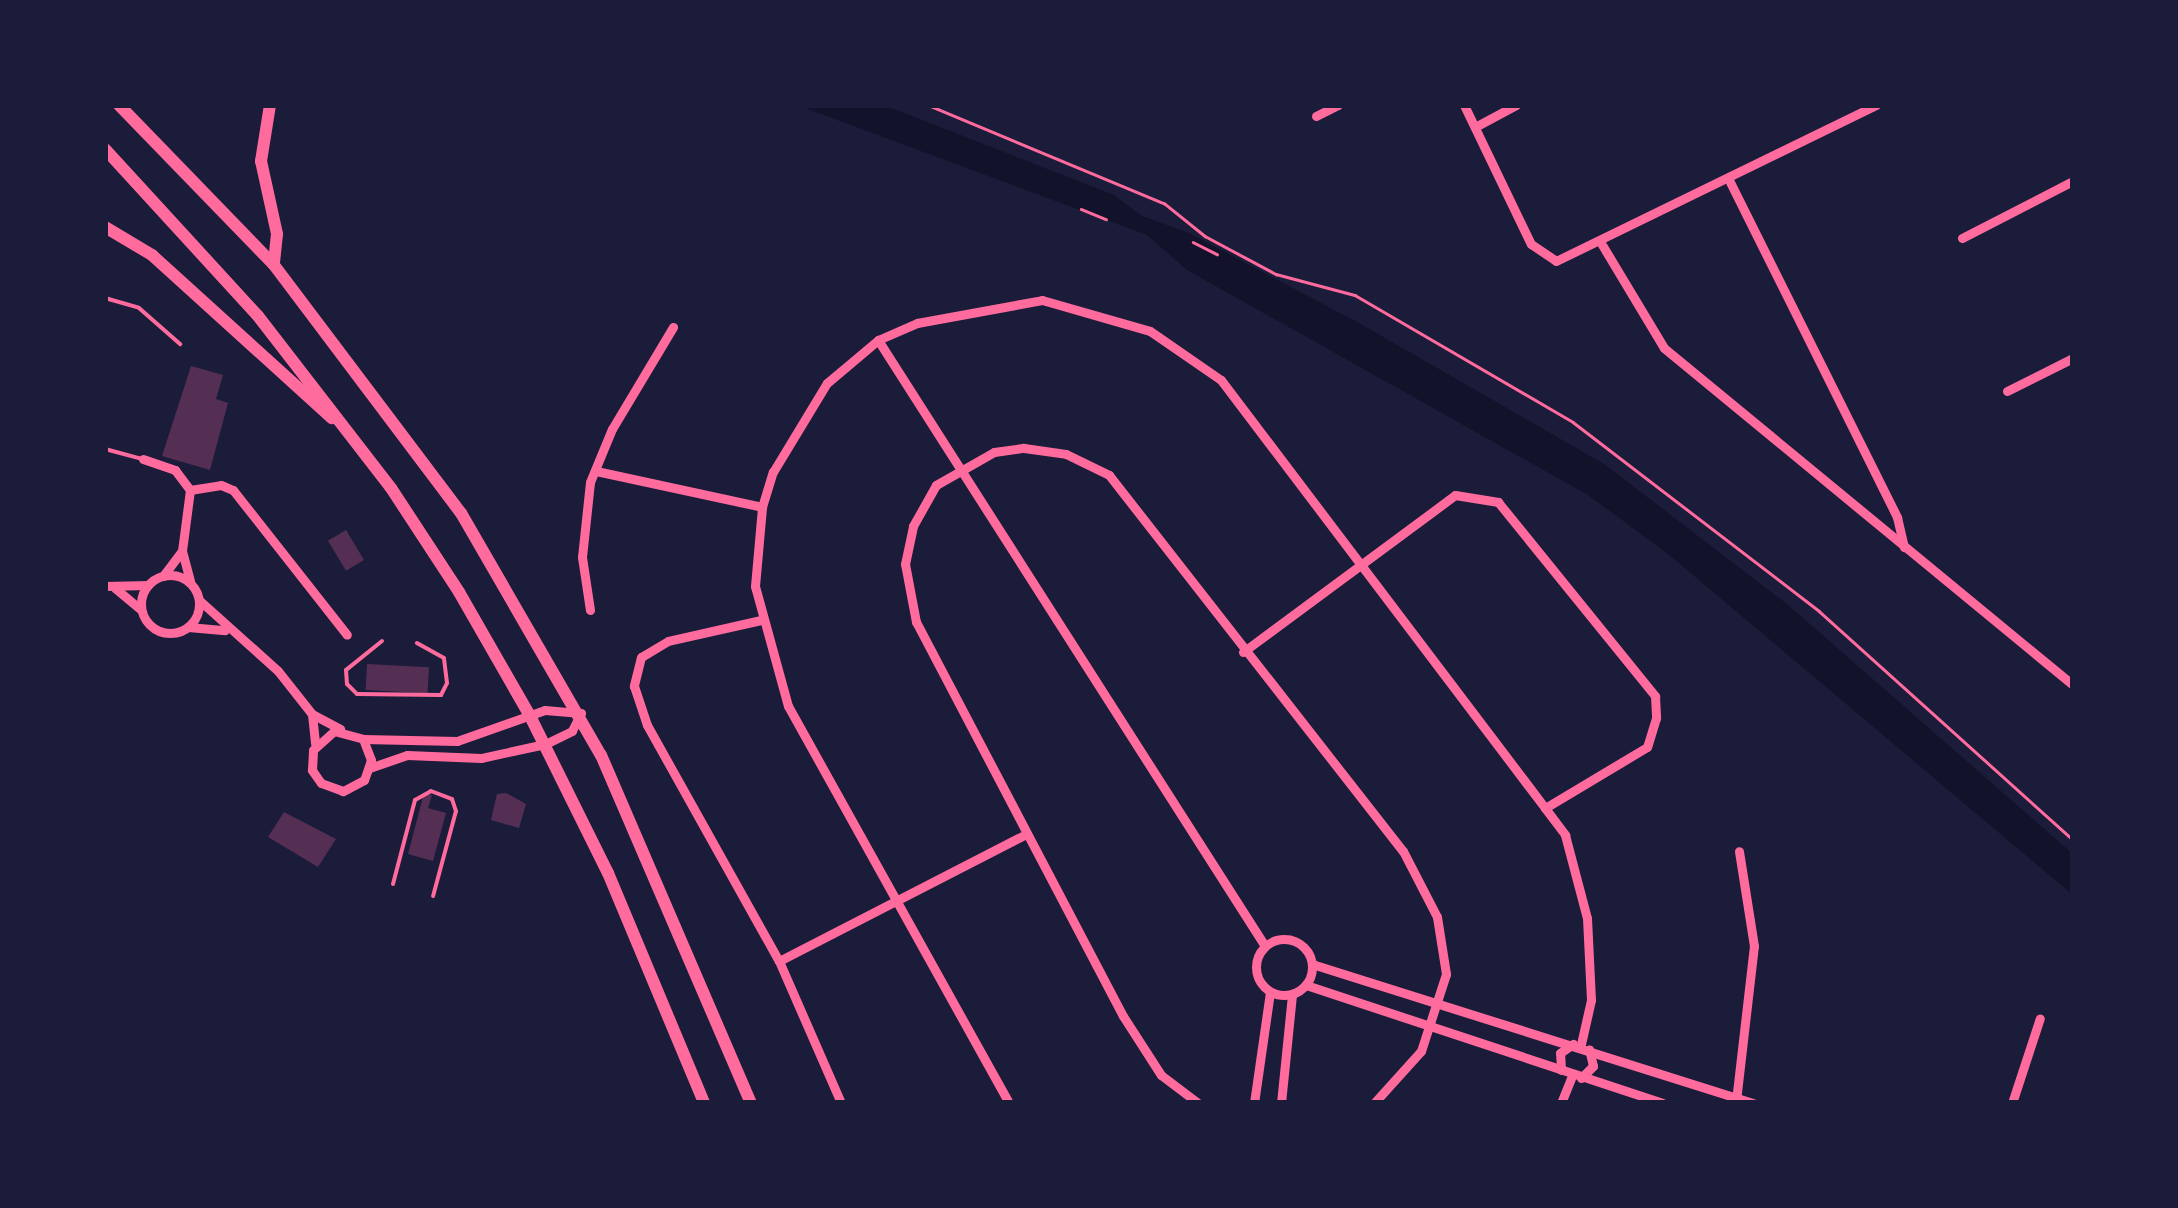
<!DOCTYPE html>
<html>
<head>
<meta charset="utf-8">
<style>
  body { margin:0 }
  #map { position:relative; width:2178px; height:1208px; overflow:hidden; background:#1b1b3a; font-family:Literata,serif }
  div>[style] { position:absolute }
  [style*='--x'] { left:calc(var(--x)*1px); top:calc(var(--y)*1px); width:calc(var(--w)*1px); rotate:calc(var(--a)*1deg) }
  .water>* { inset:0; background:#12122b }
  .building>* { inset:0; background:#542f53; transform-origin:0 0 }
  .path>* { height:2.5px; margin:-1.25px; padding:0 1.25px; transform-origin:1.25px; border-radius:1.25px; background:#ff6b9d }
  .service>* { height:4px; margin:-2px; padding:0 2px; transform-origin:2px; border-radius:2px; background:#ff6b9d }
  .minor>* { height:9px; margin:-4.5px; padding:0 4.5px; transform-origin:4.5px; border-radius:4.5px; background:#ff6b9d }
  .minor>.ring { margin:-4.5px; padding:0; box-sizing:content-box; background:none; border:9px solid #ff6b9d; border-radius:50% }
  .primary>* { height:12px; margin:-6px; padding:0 6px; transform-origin:6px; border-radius:6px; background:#ff6b9d }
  span { translate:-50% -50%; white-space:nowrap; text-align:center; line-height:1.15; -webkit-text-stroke:8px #1b1b3a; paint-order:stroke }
  .frame { position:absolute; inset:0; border:108px solid #1b1b3a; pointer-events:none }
</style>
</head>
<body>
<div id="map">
  <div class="water">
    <div style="clip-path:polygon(797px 105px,884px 105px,1114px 195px,1142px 216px,1189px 233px,1359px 323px,1604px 464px,1787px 604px,2073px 854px,2073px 895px,1668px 554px,1588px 495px,1187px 270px,1147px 235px)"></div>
  </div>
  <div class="building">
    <div style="clip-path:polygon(191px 366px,223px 375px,216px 399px,228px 403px,210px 470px,162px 456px)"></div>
    <div style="left:346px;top:530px;width:35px;height:21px;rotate:59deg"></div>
    <div style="left:367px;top:664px;width:62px;height:26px;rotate:3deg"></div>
    <div style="clip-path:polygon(424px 793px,432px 795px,428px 808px,446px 813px,433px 861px,408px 854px)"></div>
    <div style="clip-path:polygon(506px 793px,526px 804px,519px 828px,491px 820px,497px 794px)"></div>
    <div style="clip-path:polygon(284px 812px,336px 839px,318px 867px,268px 837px)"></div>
  </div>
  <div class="path">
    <div style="--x:928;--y:105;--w:256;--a:22.6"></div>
    <div style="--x:1164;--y:203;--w:53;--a:38.8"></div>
    <div style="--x:1205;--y:236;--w:81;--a:28.2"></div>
    <div style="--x:1276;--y:274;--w:82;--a:14.9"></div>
    <div style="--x:1355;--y:295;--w:252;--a:30.2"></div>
    <div style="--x:1573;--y:422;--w:310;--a:37.5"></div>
    <div style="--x:1819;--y:611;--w:342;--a:42"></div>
    <div style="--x:1081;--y:209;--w:27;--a:22"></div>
    <div style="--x:1193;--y:242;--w:27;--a:27"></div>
  </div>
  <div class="service">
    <div style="--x:105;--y:298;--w:35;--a:16"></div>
    <div style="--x:139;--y:308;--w:55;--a:41.3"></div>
    <div style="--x:105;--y:449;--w:39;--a:15"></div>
    <div style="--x:382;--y:641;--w:46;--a:141.1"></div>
    <div style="--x:346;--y:670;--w:14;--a:86"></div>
    <div style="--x:347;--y:684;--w:14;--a:45"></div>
    <div style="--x:357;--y:694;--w:84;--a:0.7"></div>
    <div style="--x:441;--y:695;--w:13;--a:-63"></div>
    <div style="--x:447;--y:683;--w:25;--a:-97"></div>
    <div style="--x:444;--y:658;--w:31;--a:-151"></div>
    <div style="--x:393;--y:884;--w:87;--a:-75.3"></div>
    <div style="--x:415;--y:800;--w:18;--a:-29"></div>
    <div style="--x:431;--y:791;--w:22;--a:21"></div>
    <div style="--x:452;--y:799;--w:13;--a:72"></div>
    <div style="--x:456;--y:811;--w:88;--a:105.1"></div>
  </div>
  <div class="minor">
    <div style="--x:1464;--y:105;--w:154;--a:64.3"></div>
    <div style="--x:1531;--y:244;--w:30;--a:34"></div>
    <div style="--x:1556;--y:261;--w:356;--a:-26"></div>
    <div style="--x:1316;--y:116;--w:25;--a:-27"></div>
    <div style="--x:1475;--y:127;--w:47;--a:-28.2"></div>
    <div style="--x:1729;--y:180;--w:377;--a:63.5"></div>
    <div style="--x:1897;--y:517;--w:31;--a:77"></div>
    <div style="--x:1962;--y:238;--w:125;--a:-27.2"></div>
    <div style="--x:1601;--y:243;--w:122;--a:59"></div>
    <div style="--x:1664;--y:348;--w:530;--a:39.49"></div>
    <div style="--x:878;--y:340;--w:719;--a:57.44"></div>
    <div style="--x:2007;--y:391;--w:74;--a:-26.6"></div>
    <div style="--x:143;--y:459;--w:34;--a:19"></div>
    <div style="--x:175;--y:470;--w:25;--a:53"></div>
    <div style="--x:190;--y:490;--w:62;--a:97.5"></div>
    <div style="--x:182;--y:551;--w:31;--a:75"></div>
    <div style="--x:596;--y:471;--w:170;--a:12.2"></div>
    <div style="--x:190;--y:490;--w:31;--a:-9"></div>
    <div style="--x:221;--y:485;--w:13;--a:23"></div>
    <div style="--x:233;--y:490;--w:184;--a:51.8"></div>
    <div class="ring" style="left:141px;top:575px;width:49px;height:49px"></div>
    <div style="--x:163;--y:576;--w:31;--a:-53"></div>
    <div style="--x:105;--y:586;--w:43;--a:-1.3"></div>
    <div style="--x:115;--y:588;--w:34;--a:40"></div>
    <div style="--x:199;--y:600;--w:106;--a:41.9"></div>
    <div style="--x:278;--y:671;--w:55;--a:51.7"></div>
    <div style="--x:312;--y:714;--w:32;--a:28"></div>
    <div style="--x:590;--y:610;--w:54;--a:-98.6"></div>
    <div style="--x:582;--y:557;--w:75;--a:-83.9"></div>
    <div style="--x:590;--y:482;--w:57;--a:-67.5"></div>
    <div style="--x:612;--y:429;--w:119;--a:-59.1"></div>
    <div style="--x:761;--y:620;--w:95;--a:167.3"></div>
    <div style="--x:668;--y:641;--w:31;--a:149"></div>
    <div style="--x:641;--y:657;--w:30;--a:104"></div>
    <div style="--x:634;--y:686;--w:41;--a:71.6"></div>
    <div style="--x:647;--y:725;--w:270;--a:60.8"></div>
    <div style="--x:779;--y:961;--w:155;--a:66.4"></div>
    <div style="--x:188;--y:627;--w:37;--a:5"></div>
    <div style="--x:1243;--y:652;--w:264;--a:-36.5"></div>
    <div style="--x:1455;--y:495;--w:44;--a:9.2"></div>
    <div style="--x:1498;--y:502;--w:250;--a:51"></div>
    <div style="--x:1655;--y:696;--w:22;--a:87"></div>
    <div style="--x:1656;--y:718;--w:30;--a:107"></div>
    <div style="--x:1647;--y:747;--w:119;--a:149.1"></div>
    <div style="--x:312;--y:714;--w:30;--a:84"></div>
    <div style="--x:363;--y:739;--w:22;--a:69"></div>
    <div style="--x:371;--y:760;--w:21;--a:109"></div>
    <div style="--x:364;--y:780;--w:24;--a:152"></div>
    <div style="--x:343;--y:791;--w:23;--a:-160"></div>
    <div style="--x:321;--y:783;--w:16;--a:-125"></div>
    <div style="--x:312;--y:770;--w:20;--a:-87"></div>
    <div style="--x:313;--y:750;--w:28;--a:-42"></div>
    <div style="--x:334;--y:731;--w:30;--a:15"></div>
    <div style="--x:363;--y:739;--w:94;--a:1.2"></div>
    <div style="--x:457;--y:741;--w:93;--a:-19.4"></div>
    <div style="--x:545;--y:710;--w:36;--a:5"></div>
    <div style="--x:581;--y:713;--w:20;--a:117"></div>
    <div style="--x:572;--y:731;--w:30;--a:154"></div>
    <div style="--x:545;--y:744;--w:66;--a:167.7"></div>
    <div style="--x:481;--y:758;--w:74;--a:-177.7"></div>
    <div style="--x:407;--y:755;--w:39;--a:161"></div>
    <div class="ring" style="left:1256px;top:939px;width:47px;height:47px"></div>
    <div style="--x:779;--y:961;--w:278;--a:-27.2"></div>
    <div style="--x:1312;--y:964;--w:463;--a:17.5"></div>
    <div style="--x:1306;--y:985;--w:375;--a:18.3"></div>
    <div style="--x:1561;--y:1070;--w:17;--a:-93"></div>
    <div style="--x:1560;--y:1053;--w:16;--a:-35"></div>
    <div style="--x:1581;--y:1078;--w:17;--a:-45"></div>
    <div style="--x:1593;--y:1066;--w:17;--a:-103"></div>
    <div style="--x:1736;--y:1101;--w:156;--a:-83.4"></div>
    <div style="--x:1754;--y:946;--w:96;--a:-99"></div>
    <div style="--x:1009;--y:1103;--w:454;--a:-119.1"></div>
    <div style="--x:788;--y:706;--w:124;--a:-105.4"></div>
    <div style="--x:755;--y:586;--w:79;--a:-84.9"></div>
    <div style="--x:762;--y:507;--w:37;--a:-73"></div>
    <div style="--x:773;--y:472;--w:104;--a:-58.8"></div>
    <div style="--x:827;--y:383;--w:67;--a:-40.1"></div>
    <div style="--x:878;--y:340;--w:43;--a:-23.6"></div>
    <div style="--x:917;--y:323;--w:127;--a:-10.4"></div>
    <div style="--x:1042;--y:300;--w:112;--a:16"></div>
    <div style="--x:1150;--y:331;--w:86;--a:34.6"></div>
    <div style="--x:1221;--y:380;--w:537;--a:52.87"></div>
    <div style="--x:1545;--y:808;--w:34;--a:53"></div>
    <div style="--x:1565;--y:835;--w:86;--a:75.2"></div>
    <div style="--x:1587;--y:918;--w:82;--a:87.2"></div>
    <div style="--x:1591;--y:1000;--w:45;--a:102.8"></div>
    <div style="--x:1198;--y:1103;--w:46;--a:-142.9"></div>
    <div style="--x:1161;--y:1075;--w:70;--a:-122.8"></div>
    <div style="--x:1123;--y:1016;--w:445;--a:-117.7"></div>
    <div style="--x:916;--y:622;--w:59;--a:-100.7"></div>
    <div style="--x:905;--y:564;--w:39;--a:-78"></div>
    <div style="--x:913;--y:526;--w:47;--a:-60.7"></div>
    <div style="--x:936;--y:485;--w:67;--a:-29.6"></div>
    <div style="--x:994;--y:452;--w:30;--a:-8"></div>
    <div style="--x:1024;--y:448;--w:42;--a:8.1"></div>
    <div style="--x:1066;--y:454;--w:48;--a:26"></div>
    <div style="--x:1109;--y:475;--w:477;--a:52"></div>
    <div style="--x:1403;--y:851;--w:74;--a:62.7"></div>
    <div style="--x:1437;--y:917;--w:58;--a:81"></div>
    <div style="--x:1446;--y:974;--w:81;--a:108"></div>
    <div style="--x:1421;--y:1051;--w:70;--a:132.1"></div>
    <div style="--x:1254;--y:1103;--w:112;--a:-81.8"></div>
    <div style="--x:1281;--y:1103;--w:109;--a:-84.2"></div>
    <div style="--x:1561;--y:1103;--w:27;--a:-68"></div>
    <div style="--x:2012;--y:1103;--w:89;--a:-71.8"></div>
  </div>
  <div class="primary">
    <div style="--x:119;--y:105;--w:223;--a:45.9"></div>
    <div style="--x:274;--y:265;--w:311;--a:53"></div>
    <div style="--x:461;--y:513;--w:280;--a:60"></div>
    <div style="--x:601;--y:755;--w:379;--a:66.7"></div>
    <div style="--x:270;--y:105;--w:57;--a:99.1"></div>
    <div style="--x:261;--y:161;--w:75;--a:77.6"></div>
    <div style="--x:277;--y:234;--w:31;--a:96"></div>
    <div style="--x:105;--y:149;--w:226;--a:47.5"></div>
    <div style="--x:258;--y:316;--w:217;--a:52.3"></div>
    <div style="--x:391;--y:488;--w:124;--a:56.8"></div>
    <div style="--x:459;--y:592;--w:143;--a:60.2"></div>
    <div style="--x:530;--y:716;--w:175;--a:63.6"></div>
    <div style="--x:608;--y:873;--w:249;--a:67.3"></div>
    <div style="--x:105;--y:227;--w:55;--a:30.8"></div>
    <div style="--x:152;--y:255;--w:243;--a:42.2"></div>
  </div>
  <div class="frame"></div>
</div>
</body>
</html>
